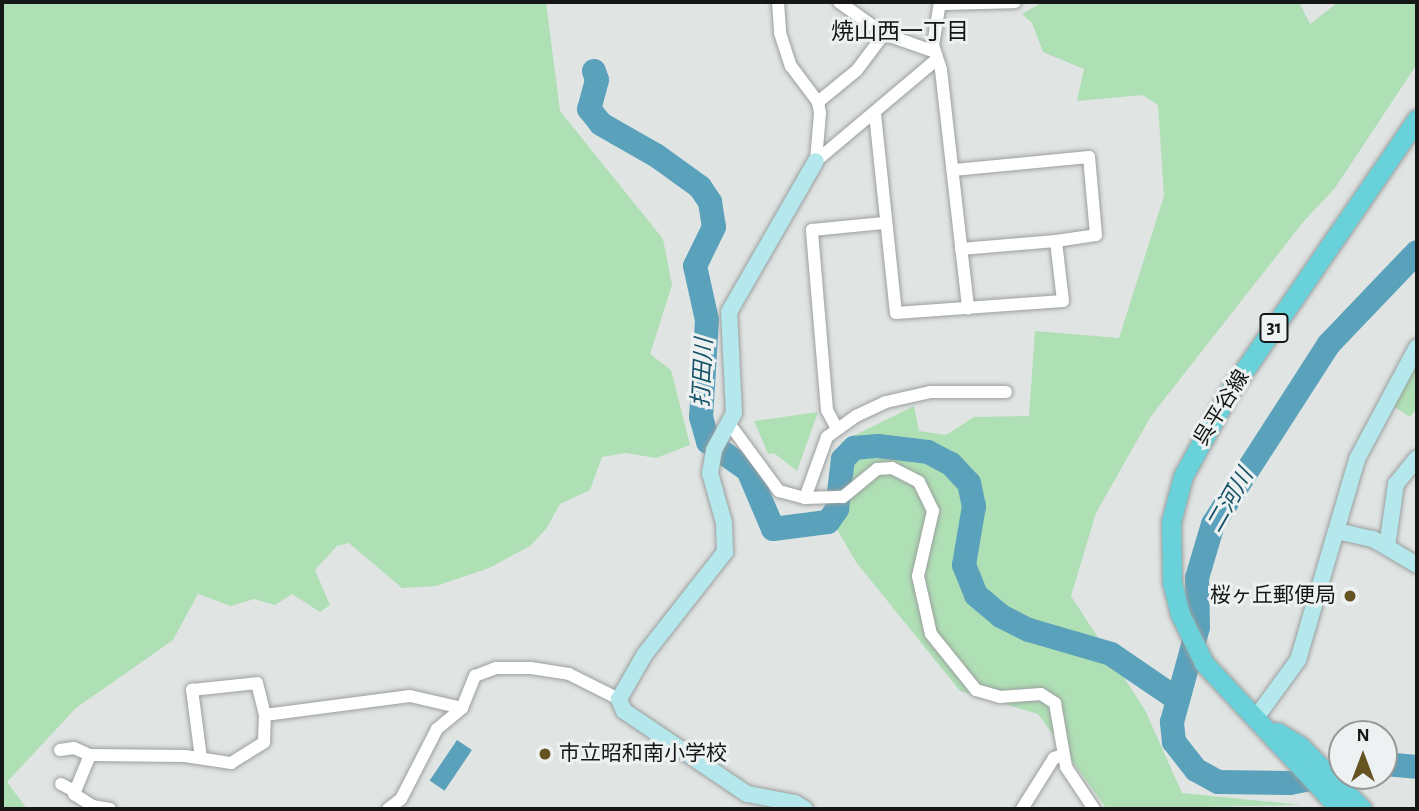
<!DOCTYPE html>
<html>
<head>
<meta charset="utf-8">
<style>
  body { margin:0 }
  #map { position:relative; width:1419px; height:811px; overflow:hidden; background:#e0e4e3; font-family:"Alegreya Sans","Noto Sans JP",sans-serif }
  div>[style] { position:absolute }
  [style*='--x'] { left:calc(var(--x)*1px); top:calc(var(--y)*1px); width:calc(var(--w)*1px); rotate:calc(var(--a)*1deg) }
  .green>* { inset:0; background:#afdfb4 }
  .water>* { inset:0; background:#5aa1bb; transform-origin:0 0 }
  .river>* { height:24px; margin:-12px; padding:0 12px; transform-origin:12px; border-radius:12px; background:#5aa1bb }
  .roads { filter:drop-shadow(0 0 2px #9b9f9e) drop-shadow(0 0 2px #9b9f9e) }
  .street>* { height:12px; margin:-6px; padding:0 6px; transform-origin:6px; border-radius:6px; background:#fff }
  .secondary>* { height:16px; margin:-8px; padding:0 8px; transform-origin:8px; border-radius:8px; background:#b4e8ec }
  .primary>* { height:19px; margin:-9.5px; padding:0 9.5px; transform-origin:9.5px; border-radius:9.5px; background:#69d1da }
  .dots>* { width:19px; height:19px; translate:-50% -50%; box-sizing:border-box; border:4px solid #edf1f1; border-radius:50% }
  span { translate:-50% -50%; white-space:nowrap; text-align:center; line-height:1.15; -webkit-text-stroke:6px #edf1f1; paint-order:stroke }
  .shield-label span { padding:2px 5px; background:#edf1f1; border:2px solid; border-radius:5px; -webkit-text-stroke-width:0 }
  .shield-label { font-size:19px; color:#151616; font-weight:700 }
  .street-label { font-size:21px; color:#151616 }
  .poi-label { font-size:21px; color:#151616 }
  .right { translate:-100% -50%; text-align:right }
  .left { translate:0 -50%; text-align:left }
  .neighbourhood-label { font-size:23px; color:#151616 }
  .water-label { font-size:23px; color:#185366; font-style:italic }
  .frame { position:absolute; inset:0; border:4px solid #151616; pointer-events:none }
  .north { position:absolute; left:1328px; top:720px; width:70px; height:70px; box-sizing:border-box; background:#edf1f1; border:2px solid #979999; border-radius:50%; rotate:0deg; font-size:19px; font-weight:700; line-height:28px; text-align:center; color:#151616 }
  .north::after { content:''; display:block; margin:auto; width:24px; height:32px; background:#655422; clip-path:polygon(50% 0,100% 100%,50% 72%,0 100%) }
</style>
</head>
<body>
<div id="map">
  <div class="green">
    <div style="clip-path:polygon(2px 2px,546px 2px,560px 111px,663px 239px,672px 285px,650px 354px,671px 370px,690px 445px,656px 458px,626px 453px,602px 457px,590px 490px,560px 504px,546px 529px,530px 546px,489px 568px,436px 586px,402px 588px,349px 543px,337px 546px,315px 570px,330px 605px,320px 612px,292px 594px,275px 605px,254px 599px,231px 606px,198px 594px,173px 640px,76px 708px,7px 782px,27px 809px,2px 809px)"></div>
    <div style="clip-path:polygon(1043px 2px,1299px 2px,1310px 24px,1337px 3px,1417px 2px,1417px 64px,1335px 188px,1304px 221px,1151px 416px,1096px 513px,1071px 596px,1145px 710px,1182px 793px,1302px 805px,1107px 809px,1038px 714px,960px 691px,856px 562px,834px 524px,841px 442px,914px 406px,919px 431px,946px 435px,974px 417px,1029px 416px,1035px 331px,1119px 338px,1164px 196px,1158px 105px,1142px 95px,1077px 101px,1084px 69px,1043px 52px,1032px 23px,1022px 14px)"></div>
    <div style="clip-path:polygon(1417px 362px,1417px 408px,1410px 417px,1392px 405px)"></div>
    <div style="clip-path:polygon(818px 412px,797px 471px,774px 453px,768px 454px,754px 421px)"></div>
  </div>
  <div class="water">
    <div style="left:457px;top:740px;width:18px;height:49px;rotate:34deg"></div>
  </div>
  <div class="river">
    <div style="--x:594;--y:71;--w:9;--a:72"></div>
    <div style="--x:597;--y:80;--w:30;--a:105"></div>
    <div style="--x:589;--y:109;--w:19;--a:51"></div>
    <div style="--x:601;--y:124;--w:64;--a:29.7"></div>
    <div style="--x:657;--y:156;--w:53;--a:35.8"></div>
    <div style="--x:700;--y:187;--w:18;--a:56"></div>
    <div style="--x:710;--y:202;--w:25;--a:81"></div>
    <div style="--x:714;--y:227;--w:43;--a:116"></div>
    <div style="--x:695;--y:266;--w:55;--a:77.5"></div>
    <div style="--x:707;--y:320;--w:97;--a:93.5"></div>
    <div style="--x:701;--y:417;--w:26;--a:74"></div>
    <div style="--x:708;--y:442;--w:49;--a:35"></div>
    <div style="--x:748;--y:470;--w:64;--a:67"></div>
    <div style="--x:773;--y:529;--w:55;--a:-7.3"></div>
    <div style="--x:828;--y:522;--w:16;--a:-55"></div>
    <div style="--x:837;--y:509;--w:50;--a:-83.2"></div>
    <div style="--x:843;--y:459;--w:16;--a:-45"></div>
    <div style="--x:854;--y:448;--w:24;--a:-5"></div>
    <div style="--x:878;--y:446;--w:50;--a:6.8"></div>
    <div style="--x:928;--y:452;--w:26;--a:28"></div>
    <div style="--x:951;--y:464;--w:26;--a:47"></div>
    <div style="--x:969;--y:483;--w:24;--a:78"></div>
    <div style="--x:974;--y:506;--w:60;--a:99.6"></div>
    <div style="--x:964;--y:565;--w:32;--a:68"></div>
    <div style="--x:976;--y:595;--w:33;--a:40"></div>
    <div style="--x:1001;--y:616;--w:31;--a:27"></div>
    <div style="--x:1029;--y:630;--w:85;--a:16.3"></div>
    <div style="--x:1111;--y:654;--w:80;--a:34.3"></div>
    <div style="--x:1384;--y:764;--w:33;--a:5"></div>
    <div style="--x:1342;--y:773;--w:53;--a:169.1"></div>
    <div style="--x:1290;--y:783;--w:72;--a:-179.2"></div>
    <div style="--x:1218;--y:782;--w:25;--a:-151"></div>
    <div style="--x:1196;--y:770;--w:36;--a:-128"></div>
    <div style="--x:1174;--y:742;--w:20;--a:-96"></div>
    <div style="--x:1172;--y:722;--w:98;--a:-74.7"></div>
    <div style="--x:1198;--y:627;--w:49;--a:-91.2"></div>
    <div style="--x:1197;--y:578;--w:56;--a:-73.5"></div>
    <div style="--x:1213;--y:524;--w:214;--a:-57.2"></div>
    <div style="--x:1329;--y:344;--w:127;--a:-46.3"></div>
  </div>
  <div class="roads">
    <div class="street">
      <div style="--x:778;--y:2;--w:31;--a:86"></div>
      <div style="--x:780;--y:33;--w:35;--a:72"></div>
      <div style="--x:791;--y:66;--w:45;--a:53.1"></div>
      <div style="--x:818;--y:102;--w:11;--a:80"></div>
      <div style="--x:820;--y:113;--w:48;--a:94.8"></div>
      <div style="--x:839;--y:2;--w:55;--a:35.4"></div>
      <div style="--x:884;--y:34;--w:54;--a:19.4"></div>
      <div style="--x:940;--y:2;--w:44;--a:99.2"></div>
      <div style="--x:933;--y:45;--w:26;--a:72"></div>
      <div style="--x:941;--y:70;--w:240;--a:83.5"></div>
      <div style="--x:940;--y:4;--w:75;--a:-1.5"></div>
      <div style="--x:818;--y:102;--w:50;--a:-39.4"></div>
      <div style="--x:857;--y:70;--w:45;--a:-53.1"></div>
      <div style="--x:875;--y:114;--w:200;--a:84"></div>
      <div style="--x:896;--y:313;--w:167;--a:-4.1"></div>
      <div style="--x:1063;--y:301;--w:60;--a:-96.7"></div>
      <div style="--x:1056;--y:241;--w:40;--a:-8.5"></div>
      <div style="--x:1096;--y:235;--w:78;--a:-95.1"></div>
      <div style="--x:1089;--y:157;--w:137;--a:174.5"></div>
      <div style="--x:816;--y:161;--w:157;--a:-40.1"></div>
      <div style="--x:961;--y:249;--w:95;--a:-4.8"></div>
      <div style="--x:731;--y:426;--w:81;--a:53.6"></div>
      <div style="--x:779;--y:491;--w:27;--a:15"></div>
      <div style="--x:805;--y:498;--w:38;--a:-2"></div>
      <div style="--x:843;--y:497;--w:44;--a:-39.5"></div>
      <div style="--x:877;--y:469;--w:15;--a:-4"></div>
      <div style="--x:892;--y:468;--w:30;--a:27"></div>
      <div style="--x:919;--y:482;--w:32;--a:64"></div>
      <div style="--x:933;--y:511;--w:67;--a:103"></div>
      <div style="--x:918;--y:576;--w:59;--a:77.4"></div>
      <div style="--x:931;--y:634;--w:72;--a:51.2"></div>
      <div style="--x:976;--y:690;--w:25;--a:16"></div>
      <div style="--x:1000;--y:697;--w:41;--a:-4.2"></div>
      <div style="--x:1041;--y:694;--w:17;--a:33"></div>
      <div style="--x:1055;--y:703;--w:65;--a:80.2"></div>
      <div style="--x:1066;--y:767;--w:50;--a:56.3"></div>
      <div style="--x:836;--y:427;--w:19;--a:-118"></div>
      <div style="--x:827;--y:410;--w:181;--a:-94.8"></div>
      <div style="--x:812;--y:230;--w:72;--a:-5.6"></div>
      <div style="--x:805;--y:498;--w:65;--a:-70.2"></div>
      <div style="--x:827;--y:437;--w:36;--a:-36"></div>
      <div style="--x:856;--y:416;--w:33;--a:-25"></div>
      <div style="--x:886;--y:402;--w:45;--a:-12.8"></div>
      <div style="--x:930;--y:392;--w:76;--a:0"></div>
      <div style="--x:60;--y:750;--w:14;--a:-8"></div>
      <div style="--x:74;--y:748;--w:17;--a:24"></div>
      <div style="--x:201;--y:758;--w:69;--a:-97.5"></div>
      <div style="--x:192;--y:690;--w:65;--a:-6.1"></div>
      <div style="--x:257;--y:683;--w:33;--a:76"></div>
      <div style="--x:61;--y:784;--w:15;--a:28"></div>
      <div style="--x:110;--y:809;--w:17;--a:-170"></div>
      <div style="--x:93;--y:806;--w:22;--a:-148"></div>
      <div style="--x:74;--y:794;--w:42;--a:-67.7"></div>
      <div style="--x:90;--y:755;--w:95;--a:0.6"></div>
      <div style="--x:185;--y:756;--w:47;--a:8.7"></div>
      <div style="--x:231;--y:763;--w:39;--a:-32"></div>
      <div style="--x:264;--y:742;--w:27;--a:-88"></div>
      <div style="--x:265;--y:715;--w:146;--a:-7.5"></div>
      <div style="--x:410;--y:696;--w:53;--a:13"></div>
      <div style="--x:388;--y:809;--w:16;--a:-38"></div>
      <div style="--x:401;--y:799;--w:79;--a:-62.8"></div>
      <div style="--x:437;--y:729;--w:33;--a:-40"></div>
      <div style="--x:462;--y:708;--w:35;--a:-68"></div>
      <div style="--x:475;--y:676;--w:22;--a:-21"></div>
      <div style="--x:496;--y:668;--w:35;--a:0"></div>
      <div style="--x:531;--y:668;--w:38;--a:9"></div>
      <div style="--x:569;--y:674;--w:56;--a:26.6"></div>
      <div style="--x:1022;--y:809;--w:60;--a:-57.9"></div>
      <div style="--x:1054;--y:758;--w:9;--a:-18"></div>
    </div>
    <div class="secondary">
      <div style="--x:1337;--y:531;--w:37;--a:13"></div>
      <div style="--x:1373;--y:539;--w:51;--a:30.6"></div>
      <div style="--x:1387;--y:547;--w:64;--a:-81.9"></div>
      <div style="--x:1396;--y:484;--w:33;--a:-51"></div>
      <div style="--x:1255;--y:719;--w:73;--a:-53.9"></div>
      <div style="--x:1298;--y:660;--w:209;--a:-73.6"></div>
      <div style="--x:1357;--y:459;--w:127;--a:-61.8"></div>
      <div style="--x:805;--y:809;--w:12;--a:-149"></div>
      <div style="--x:795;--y:803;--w:49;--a:-169.4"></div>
      <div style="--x:747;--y:794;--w:148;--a:-146"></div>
      <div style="--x:624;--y:711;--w:13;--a:-113"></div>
      <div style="--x:619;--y:699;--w:52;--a:-60"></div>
      <div style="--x:645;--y:654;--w:130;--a:-51.9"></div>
      <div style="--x:725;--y:552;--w:29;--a:-92"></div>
      <div style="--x:724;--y:523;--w:52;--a:-105.6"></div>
      <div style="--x:710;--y:473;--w:23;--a:-80"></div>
      <div style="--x:714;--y:450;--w:42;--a:-61.6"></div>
      <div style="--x:734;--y:413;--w:101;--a:-92.8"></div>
      <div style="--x:729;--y:312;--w:174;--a:-60.1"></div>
    </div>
    <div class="primary">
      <div style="--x:1277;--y:732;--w:27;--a:31"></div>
      <div style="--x:1300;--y:746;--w:88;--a:45.5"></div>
      <div style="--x:1340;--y:809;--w:200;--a:-133"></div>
      <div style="--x:1204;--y:663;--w:55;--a:-116.1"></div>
      <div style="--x:1180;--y:614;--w:32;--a:-104"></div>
      <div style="--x:1172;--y:583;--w:61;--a:-90.9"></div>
      <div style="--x:1171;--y:522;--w:48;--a:-75.4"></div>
      <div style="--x:1183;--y:476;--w:94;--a:-61.2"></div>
      <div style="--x:1228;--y:394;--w:334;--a:-55.5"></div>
    </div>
  </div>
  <div class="dots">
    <div style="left:1350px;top:596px;background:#655422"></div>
    <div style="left:545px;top:754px;background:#655422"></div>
  </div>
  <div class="shield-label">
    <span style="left:1274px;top:328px">31</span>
  </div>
  <div class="street-label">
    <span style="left:1222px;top:408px;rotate:-58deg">呉平谷線</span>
  </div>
  <div class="poi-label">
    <span class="right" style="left:1336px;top:596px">桜ヶ丘郵便局</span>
    <span class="left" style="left:559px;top:754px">市立昭和南小学校</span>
  </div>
  <div class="neighbourhood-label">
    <span style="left:900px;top:33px">焼山西一丁目</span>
  </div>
  <div class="water-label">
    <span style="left:704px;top:373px;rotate:-87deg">打田川</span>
    <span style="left:1231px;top:501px;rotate:-60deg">二河川</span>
  </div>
  <div class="frame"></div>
  <div class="north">N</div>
</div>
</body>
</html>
